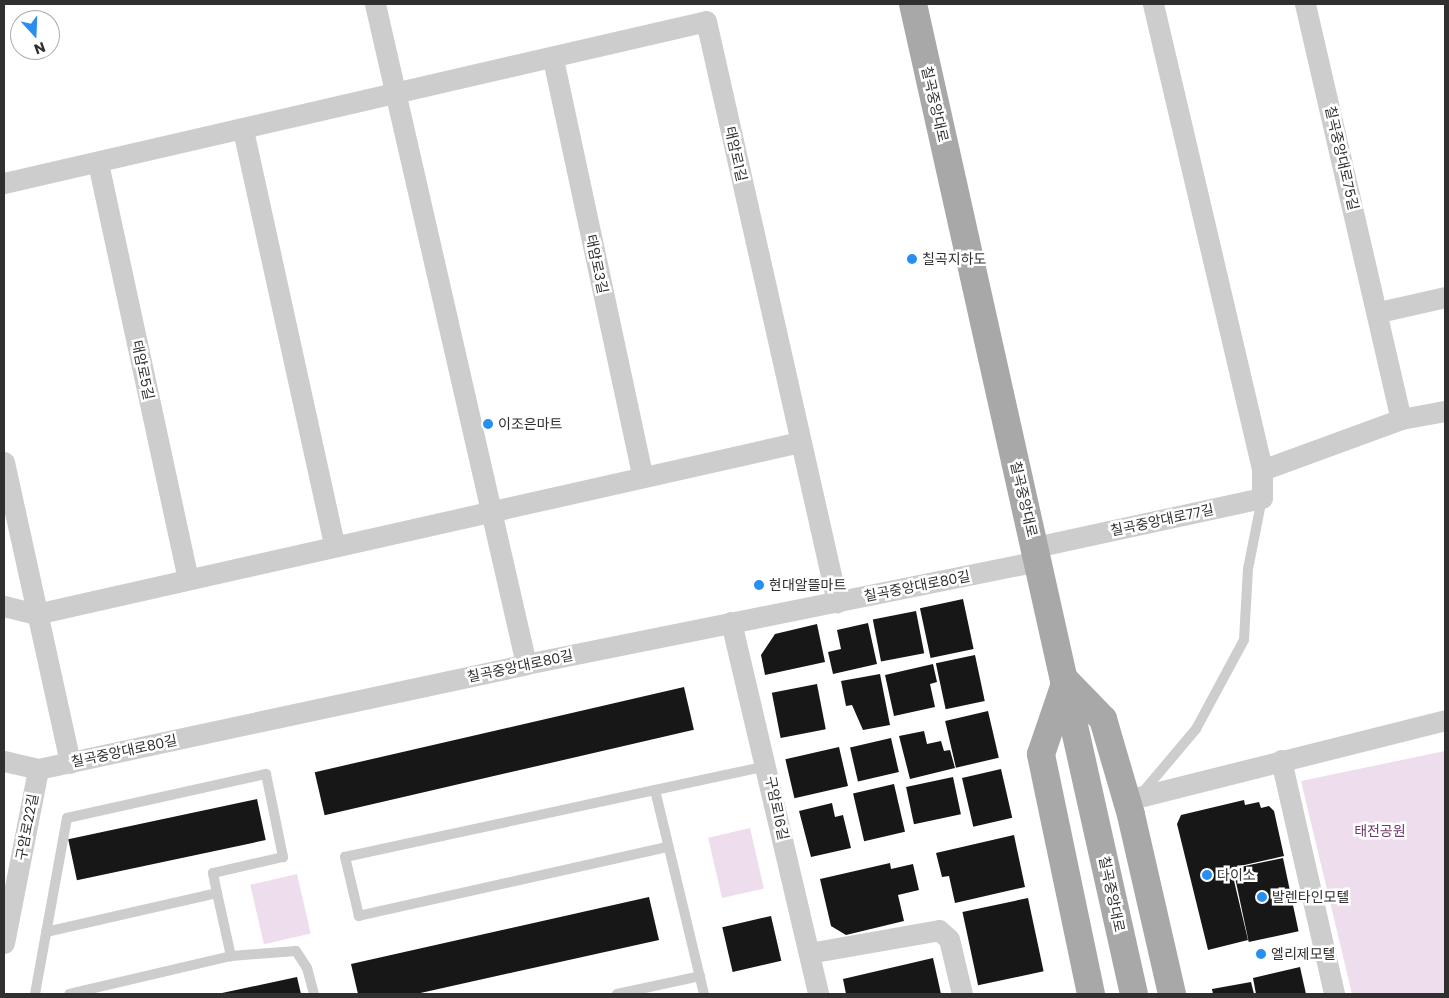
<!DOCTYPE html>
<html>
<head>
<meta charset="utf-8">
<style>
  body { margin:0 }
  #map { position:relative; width:1449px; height:998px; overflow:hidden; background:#fff; font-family:Poppins,"Noto Sans KR",sans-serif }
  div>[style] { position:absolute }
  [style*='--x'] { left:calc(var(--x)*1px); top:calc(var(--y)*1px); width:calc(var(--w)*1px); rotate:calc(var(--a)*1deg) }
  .green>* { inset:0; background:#eedded; transform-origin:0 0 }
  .building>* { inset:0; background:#171717; transform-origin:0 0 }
  .lane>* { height:10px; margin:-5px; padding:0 5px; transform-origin:5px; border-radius:5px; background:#cdcdcd }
  .street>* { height:21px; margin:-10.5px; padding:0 10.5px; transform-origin:10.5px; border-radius:10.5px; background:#cdcdcd }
  .primary>* { height:28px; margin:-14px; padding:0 14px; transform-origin:14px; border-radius:14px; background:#a8a8a8 }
  .dots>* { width:14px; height:14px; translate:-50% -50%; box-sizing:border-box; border:2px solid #fff; border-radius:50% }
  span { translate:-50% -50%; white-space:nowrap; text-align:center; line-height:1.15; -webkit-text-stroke:5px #fff; paint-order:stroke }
  .street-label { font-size:14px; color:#303030 }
  .poi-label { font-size:14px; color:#303030 }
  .left { translate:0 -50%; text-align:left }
  .park-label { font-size:14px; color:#6f3a6a }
  .frame { position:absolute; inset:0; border:5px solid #303030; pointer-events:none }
  .north { position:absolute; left:10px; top:10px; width:50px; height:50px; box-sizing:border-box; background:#fff; border:1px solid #acacac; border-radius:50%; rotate:160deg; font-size:14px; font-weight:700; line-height:20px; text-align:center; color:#303030 }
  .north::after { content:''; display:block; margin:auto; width:18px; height:22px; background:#288ff1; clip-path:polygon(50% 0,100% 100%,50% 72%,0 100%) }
</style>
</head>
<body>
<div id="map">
  <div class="green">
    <div style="clip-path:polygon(1445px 751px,1445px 994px,1352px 994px,1301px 781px)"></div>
    <div style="left:750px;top:828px;width:62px;height:43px;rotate:77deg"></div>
    <div style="left:297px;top:874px;width:61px;height:48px;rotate:77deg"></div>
  </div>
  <div class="building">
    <div style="left:963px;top:599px;width:51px;height:44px;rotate:78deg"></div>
    <div style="left:916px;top:611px;width:43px;height:44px;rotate:79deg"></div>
    <div style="clip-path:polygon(868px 623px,877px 664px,833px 674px,828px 652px,841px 649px,837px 630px)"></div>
    <div style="clip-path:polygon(817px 624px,825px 662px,765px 675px,761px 655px,775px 634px)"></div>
    <div style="left:975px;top:655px;width:47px;height:40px;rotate:78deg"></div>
    <div style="clip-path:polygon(933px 664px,937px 682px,930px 684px,935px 707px,894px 716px,885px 675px)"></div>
    <div style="clip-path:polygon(880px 674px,890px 725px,863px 730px,852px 705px,846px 706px,841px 681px)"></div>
    <div style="left:817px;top:684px;width:46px;height:46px;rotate:79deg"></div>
    <div style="left:684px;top:687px;width:44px;height:379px;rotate:77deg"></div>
    <div style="left:988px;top:711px;width:48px;height:44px;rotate:77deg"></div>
    <div style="clip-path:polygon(924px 731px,927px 744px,941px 741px,944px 751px,950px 750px,955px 768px,910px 779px,899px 736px)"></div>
    <div style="left:891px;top:738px;width:35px;height:42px;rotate:77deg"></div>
    <div style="left:839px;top:747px;width:40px;height:55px;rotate:77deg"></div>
    <div style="left:1001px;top:769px;width:50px;height:40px;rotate:77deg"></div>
    <div style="left:953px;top:777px;width:38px;height:48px;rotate:78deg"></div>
    <div style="left:894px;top:784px;width:49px;height:42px;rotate:77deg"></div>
    <div style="left:257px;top:799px;width:42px;height:193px;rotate:78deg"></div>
    <div style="clip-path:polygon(1244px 800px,1245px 805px,1259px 802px,1261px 808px,1269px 806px,1274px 811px,1284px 856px,1231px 868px,1248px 940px,1208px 950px,1177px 824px,1181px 815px)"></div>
    <div style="clip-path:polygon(832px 803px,835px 817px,843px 815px,851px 848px,811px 857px,799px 811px)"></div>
    <div style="clip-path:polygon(1014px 835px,1025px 887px,955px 903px,949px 876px,942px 877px,936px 853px)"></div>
    <div style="left:1283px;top:858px;width:75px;height:51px;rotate:78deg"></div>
    <div style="clip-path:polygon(890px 863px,891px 869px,913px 864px,919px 890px,898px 895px,904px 921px,846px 935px,831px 926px,820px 879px)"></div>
    <div style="clip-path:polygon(649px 897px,659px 940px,416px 994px,358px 994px,351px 964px)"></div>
    <div style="left:1028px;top:898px;width:75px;height:67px;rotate:78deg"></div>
    <div style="left:771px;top:916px;width:46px;height:50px;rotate:77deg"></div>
    <div style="clip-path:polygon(933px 958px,941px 994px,846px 994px,843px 979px)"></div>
    <div style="clip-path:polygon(1300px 967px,1306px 994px,1256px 994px,1253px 978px)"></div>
    <div style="clip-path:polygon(297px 977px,301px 994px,222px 994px,222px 993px)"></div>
    <div style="clip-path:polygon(1251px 982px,1254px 994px,1213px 994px,1212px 989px)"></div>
  </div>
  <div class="lane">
    <div style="--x:655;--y:790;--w:115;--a:-12.1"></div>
    <div style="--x:1142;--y:793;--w:84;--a:-49.8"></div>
    <div style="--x:1196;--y:729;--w:101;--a:-61.7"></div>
    <div style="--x:1244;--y:640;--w:71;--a:-86.8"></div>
    <div style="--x:1248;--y:569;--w:72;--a:-78.8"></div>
    <div style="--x:667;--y:847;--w:316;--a:167.4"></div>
    <div style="--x:359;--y:916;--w:61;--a:-103.3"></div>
    <div style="--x:345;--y:857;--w:317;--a:-12.2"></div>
    <div style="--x:655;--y:790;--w:210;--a:76.5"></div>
    <div style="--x:46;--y:932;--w:175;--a:-12.8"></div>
    <div style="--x:217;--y:893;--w:65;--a:77.5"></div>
    <div style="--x:231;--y:956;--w:166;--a:166.8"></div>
    <div style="--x:231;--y:956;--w:65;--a:-4.4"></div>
    <div style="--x:296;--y:951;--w:20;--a:57"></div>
    <div style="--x:307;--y:968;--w:27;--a:75"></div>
    <div style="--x:35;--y:994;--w:179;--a:-79.7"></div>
    <div style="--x:67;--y:818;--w:204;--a:-12.5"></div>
    <div style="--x:266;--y:774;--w:85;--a:78.4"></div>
    <div style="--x:283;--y:857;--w:72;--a:167.1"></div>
    <div style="--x:213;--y:873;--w:20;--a:79"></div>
    <div style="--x:617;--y:994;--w:85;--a:-12.2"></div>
  </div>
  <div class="street">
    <div style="--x:375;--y:4;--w:677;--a:77.11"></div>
    <div style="--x:1153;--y:4;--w:479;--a:76.8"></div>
    <div style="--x:1305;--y:4;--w:426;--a:77"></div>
    <div style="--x:553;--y:59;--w:425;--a:77.9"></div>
    <div style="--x:243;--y:130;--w:424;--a:77.6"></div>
    <div style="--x:98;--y:163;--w:425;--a:77.8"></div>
    <div style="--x:4;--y:183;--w:720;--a:-12.99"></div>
    <div style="--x:706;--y:21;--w:596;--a:77.29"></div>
    <div style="--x:1379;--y:312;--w:68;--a:-12.8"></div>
    <div style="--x:4;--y:462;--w:308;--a:77.6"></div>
    <div style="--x:1035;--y:547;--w:232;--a:-12.2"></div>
    <div style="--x:1262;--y:498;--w:28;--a:-90"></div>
    <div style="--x:1262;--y:470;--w:148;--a:-20.1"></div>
    <div style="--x:1401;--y:419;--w:45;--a:-10.3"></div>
    <div style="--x:4;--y:606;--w:33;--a:14"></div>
    <div style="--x:36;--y:614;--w:783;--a:-12.69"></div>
    <div style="--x:731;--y:622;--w:382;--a:76.8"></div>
    <div style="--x:1281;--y:760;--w:240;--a:77.2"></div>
    <div style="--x:4;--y:761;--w:35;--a:13"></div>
    <div style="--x:38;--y:769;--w:499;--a:-12.1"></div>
    <div style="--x:526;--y:664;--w:522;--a:-11.37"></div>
    <div style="--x:1127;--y:800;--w:328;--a:-14.1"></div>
    <div style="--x:4;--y:943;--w:177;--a:-78.9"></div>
    <div style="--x:809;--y:953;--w:132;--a:-10"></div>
    <div style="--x:939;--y:930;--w:13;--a:42"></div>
    <div style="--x:949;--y:939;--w:57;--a:76.7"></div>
  </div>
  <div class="primary">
    <div style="--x:913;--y:4;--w:1014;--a:77.42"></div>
    <div style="--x:1091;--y:994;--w:245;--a:-101.8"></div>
    <div style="--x:1041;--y:754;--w:77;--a:-71.1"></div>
    <div style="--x:1066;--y:681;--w:53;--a:45.8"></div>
    <div style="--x:1103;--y:719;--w:100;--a:73.7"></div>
    <div style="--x:1131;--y:815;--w:184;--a:77.1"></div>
  </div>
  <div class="dots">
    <div style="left:912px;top:259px;background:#288ff1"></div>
    <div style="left:488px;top:424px;background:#288ff1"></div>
    <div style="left:759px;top:585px;background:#288ff1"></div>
    <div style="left:1207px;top:875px;background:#288ff1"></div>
    <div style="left:1262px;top:897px;background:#288ff1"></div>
    <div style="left:1261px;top:954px;background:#288ff1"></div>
  </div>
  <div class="street-label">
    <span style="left:935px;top:104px;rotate:77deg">칠곡중앙대로</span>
    <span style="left:736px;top:154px;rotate:77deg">태암로1길</span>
    <span style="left:1342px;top:158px;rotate:77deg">칠곡중앙대로75길</span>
    <span style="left:597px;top:264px;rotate:78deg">태암로3길</span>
    <span style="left:143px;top:370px;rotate:78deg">태암로5길</span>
    <span style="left:1024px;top:499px;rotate:77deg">칠곡중앙대로</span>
    <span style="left:1162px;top:520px;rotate:-12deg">칠곡중앙대로77길</span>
    <span style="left:917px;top:586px;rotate:-11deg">칠곡중앙대로80길</span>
    <span style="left:520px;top:666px;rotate:-12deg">칠곡중앙대로80길</span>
    <span style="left:124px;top:751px;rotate:-12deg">칠곡중앙대로80길</span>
    <span style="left:777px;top:808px;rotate:78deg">구암로16길</span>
    <span style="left:27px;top:827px;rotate:-79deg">구암로22길</span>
    <span style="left:1112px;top:894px;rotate:78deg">칠곡중앙대로</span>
  </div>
  <div class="poi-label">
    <span class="left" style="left:922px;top:259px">칠곡지하도</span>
    <span class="left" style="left:498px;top:424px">이조은마트</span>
    <span class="left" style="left:769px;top:585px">현대알뜰마트</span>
    <span class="left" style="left:1217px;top:875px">다이소</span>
    <span class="left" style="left:1272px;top:897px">발렌타인모텔</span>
    <span class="left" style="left:1271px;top:954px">엘리제모텔</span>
  </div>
  <div class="park-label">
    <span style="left:1380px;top:831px">태전공원</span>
  </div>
  <div class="frame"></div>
  <div class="north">N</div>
</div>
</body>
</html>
